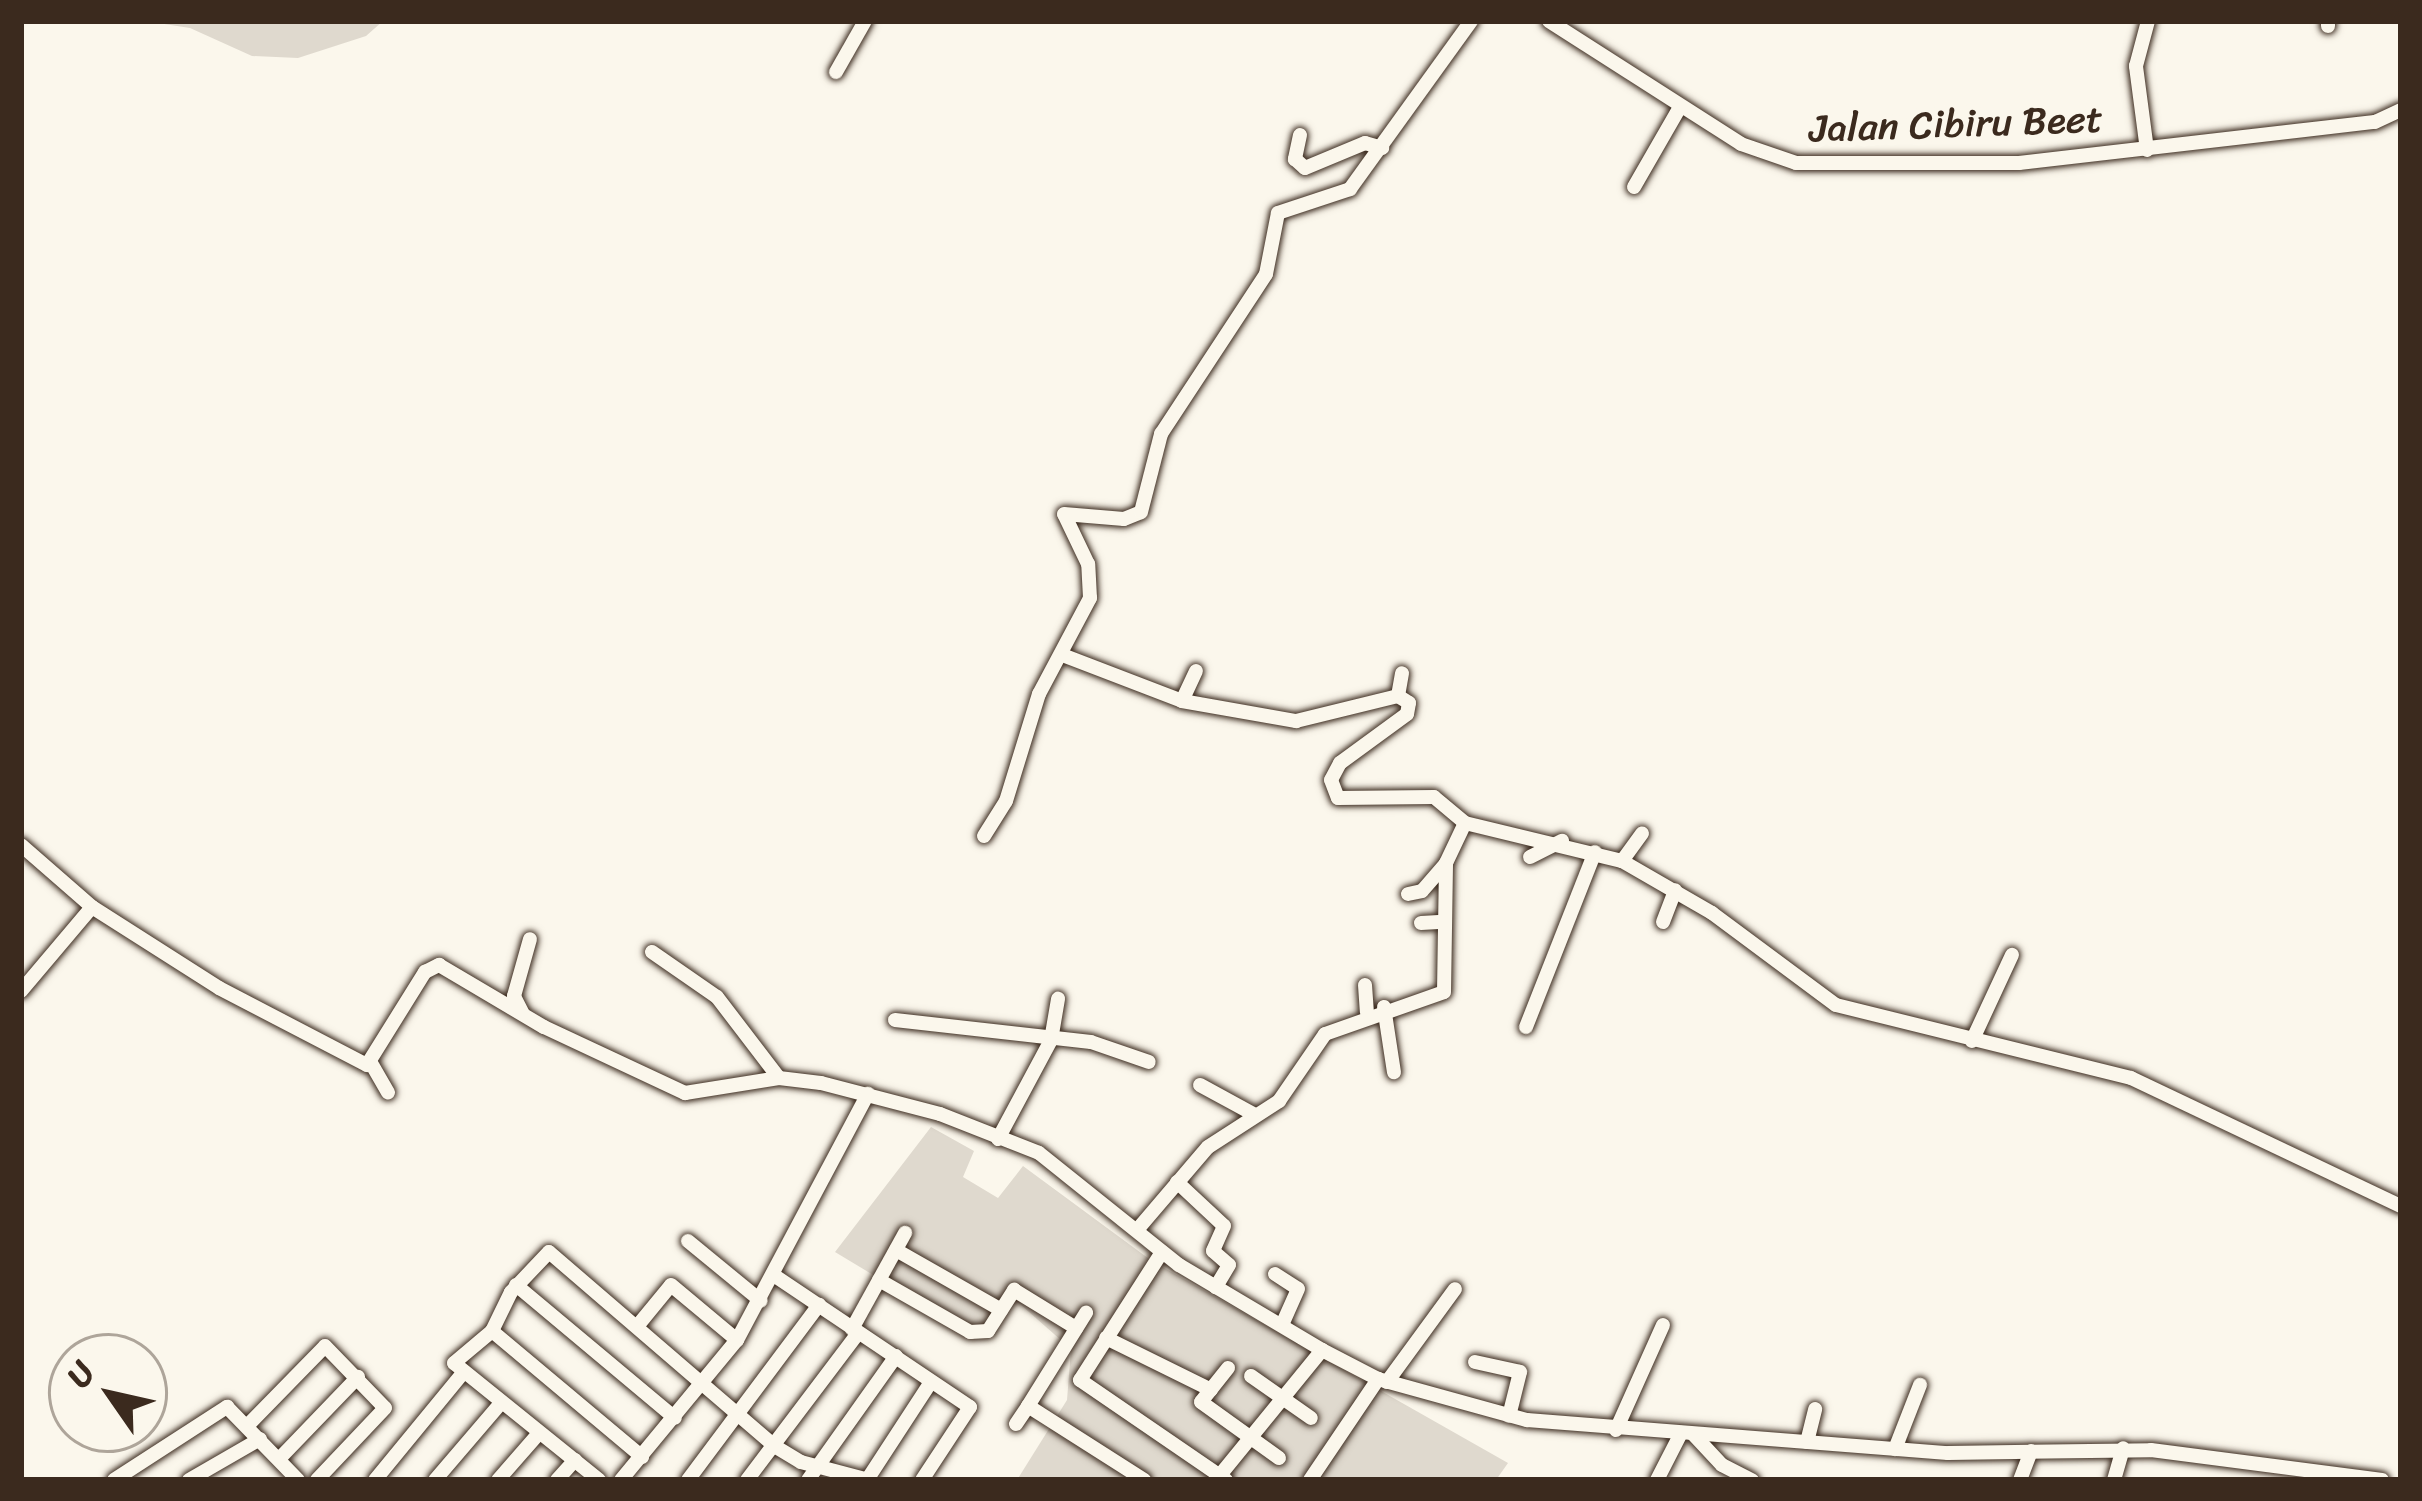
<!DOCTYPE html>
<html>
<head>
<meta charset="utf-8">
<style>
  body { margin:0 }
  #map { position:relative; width:2422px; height:1501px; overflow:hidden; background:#fbf7ec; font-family:Sriracha,sans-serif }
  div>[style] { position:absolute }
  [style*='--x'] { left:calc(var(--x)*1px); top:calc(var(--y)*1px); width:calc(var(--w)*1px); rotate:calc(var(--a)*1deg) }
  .green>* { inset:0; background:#dfd9ce }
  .roads { filter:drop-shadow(0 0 3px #3b2a1e) drop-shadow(0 0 3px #3b2a1e) }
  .street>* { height:14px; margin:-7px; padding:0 7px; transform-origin:7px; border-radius:7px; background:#fbf7ec }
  span { translate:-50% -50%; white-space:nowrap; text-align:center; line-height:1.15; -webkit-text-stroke:12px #fbf7ec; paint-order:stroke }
  .street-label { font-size:39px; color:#3b2a1e }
  .frame { position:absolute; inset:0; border:24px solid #3b2a1e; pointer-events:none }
  .north { position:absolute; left:48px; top:1333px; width:120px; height:120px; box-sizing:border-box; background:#fbf7ec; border:3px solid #aea59a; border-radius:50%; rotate:304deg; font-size:33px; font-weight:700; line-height:48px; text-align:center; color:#3b2a1e }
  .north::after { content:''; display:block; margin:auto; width:42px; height:54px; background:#3b2a1e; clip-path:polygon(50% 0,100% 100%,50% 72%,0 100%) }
</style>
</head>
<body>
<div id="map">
  <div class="green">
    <div style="clip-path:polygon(145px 21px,383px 21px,366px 36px,298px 58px,252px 56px,190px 28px)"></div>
    <div style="clip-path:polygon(931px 1127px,974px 1151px,963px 1177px,998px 1198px,1023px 1166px,1152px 1261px,1508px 1463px,1496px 1480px,1017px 1480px,1067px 1400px,1071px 1349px,1011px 1296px,978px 1338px,835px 1252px)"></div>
  </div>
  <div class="roads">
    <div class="street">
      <div style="--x:1549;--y:21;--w:228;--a:32.6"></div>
      <div style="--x:1741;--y:144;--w:58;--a:19.1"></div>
      <div style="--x:1796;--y:163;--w:223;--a:0"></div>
      <div style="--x:2019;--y:163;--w:358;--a:-6.6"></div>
      <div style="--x:2375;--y:122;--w:29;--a:-25"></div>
      <div style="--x:2328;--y:26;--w:5;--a:-90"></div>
      <div style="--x:836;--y:72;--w:59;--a:-60.4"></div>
      <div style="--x:1300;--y:135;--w:25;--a:102"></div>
      <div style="--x:1295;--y:159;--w:13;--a:42"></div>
      <div style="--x:1305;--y:168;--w:65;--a:-22.6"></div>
      <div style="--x:1365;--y:143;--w:18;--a:16"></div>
      <div style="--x:2147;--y:150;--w:85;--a:-97.5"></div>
      <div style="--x:2136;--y:66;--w:47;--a:-75.1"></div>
      <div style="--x:1634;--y:187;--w:92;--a:-60.1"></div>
      <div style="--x:1065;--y:656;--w:125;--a:21"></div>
      <div style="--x:1182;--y:701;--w:116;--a:10"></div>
      <div style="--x:1296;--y:721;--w:105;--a:-13.8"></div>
      <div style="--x:1398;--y:696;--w:13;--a:32"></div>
      <div style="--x:1409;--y:703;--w:11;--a:100"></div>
      <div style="--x:1407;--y:714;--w:83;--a:143.8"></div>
      <div style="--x:1340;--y:763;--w:19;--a:118"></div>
      <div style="--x:1331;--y:780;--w:19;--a:69"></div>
      <div style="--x:1338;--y:798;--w:96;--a:-0.6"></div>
      <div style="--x:1434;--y:797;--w:40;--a:40"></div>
      <div style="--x:1465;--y:823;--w:162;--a:13.6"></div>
      <div style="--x:1622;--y:861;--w:104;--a:30"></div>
      <div style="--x:1712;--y:913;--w:154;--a:36.6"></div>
      <div style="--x:1836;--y:1005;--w:304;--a:13.9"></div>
      <div style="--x:2131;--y:1078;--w:299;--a:25.4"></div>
      <div style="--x:1398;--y:696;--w:23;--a:-80"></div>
      <div style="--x:1182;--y:701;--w:33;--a:-65"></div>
      <div style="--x:984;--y:836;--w:41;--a:-57.8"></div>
      <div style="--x:1006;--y:801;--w:112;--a:-72.9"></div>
      <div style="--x:1039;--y:694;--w:109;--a:-62"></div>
      <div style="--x:1090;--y:598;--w:34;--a:-93"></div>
      <div style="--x:1088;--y:564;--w:55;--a:-115.6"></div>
      <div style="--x:1064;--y:514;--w:60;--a:4.8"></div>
      <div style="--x:1124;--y:519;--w:18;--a:-22"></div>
      <div style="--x:1141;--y:512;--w:81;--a:-75.6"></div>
      <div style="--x:1161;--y:434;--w:191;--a:-56.7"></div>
      <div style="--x:1266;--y:274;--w:62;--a:-78.9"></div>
      <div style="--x:1278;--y:213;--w:76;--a:-18.4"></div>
      <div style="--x:1350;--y:189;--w:207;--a:-54.2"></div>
      <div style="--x:21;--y:845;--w:94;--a:41.1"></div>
      <div style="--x:1530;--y:857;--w:36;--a:-27"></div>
      <div style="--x:1622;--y:861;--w:34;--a:-54"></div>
      <div style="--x:1408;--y:894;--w:14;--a:-12"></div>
      <div style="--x:1422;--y:891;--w:37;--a:-49"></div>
      <div style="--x:1663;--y:922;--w:34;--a:-69"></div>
      <div style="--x:1421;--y:923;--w:22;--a:-3"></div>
      <div style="--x:652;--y:952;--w:79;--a:34.7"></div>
      <div style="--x:717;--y:997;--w:102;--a:52.6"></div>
      <div style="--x:1365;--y:985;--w:27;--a:86"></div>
      <div style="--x:21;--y:991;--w:110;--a:-49.8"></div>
      <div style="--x:92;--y:907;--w:151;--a:32.5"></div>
      <div style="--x:219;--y:988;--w:167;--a:27.5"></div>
      <div style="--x:367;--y:1065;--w:110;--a:-58.1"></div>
      <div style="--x:425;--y:972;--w:16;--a:-27"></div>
      <div style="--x:439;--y:965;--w:122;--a:30.6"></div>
      <div style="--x:544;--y:1027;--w:156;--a:25.1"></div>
      <div style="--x:685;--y:1093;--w:95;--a:-9.1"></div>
      <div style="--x:779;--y:1078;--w:42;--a:6.8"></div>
      <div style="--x:821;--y:1083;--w:123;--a:14.6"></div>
      <div style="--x:940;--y:1114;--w:106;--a:21.5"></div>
      <div style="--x:1039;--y:1153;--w:179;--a:38.7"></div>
      <div style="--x:1179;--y:1265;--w:166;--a:30.7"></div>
      <div style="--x:1322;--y:1350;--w:63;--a:27.4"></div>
      <div style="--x:1378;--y:1379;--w:155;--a:15.4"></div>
      <div style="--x:1527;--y:1420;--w:422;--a:4.5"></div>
      <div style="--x:1948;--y:1453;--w:203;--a:-0.8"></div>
      <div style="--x:2151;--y:1450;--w:233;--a:7.4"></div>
      <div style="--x:1384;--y:1007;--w:66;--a:81.3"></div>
      <div style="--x:523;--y:1014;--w:20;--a:-117"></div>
      <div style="--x:514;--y:996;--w:59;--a:-74.3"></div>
      <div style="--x:895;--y:1020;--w:197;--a:6.4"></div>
      <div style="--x:1091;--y:1042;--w:61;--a:19"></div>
      <div style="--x:1526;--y:1027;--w:188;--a:-68.5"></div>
      <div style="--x:1972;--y:1041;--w:95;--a:-65.1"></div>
      <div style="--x:371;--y:1063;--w:34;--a:60"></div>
      <div style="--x:1200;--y:1085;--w:63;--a:28.6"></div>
      <div style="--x:998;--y:1139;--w:112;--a:-61.8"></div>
      <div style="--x:1051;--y:1040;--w:42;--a:-80.3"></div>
      <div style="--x:1177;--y:1182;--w:64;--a:43.1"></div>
      <div style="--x:1224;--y:1226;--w:27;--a:114"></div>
      <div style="--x:1213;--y:1251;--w:21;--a:41"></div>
      <div style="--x:1229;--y:1265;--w:26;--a:121"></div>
      <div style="--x:1137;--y:1230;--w:109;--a:-49.5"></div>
      <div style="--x:1208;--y:1147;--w:85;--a:-32.9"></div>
      <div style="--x:1279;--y:1101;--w:81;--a:-55.5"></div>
      <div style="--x:1325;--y:1034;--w:126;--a:-19.4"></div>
      <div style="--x:1444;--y:992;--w:129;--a:-89.1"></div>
      <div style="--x:1446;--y:863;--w:44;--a:-64.6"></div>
      <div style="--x:688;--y:1241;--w:94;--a:39.4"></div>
      <div style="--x:896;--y:1250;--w:121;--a:29.7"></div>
      <div style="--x:1162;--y:1252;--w:152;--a:122.6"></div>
      <div style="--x:1080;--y:1380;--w:177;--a:34.4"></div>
      <div style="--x:1275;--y:1274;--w:27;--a:33"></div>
      <div style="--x:1298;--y:1289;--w:39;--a:114"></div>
      <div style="--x:775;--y:1276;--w:235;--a:33.9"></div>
      <div style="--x:970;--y:1407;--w:87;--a:123.3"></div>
      <div style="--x:879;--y:1280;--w:105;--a:29.7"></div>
      <div style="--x:970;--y:1332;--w:18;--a:-3"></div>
      <div style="--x:988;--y:1331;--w:49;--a:-57.6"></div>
      <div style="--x:1014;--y:1290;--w:73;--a:31.5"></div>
      <div style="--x:516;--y:1285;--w:207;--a:39.9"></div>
      <div style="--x:639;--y:1324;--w:50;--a:-50.6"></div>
      <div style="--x:671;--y:1285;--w:86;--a:39.8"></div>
      <div style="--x:852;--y:1329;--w:110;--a:-61.1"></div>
      <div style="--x:492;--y:1331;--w:196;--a:40"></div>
      <div style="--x:1106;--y:1338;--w:117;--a:26.3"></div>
      <div style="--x:1475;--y:1362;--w:46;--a:12.5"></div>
      <div style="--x:1520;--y:1372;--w:45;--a:104"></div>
      <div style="--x:1228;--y:1368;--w:43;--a:128.5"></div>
      <div style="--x:1201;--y:1402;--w:96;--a:35.7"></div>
      <div style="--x:1251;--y:1376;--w:73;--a:35"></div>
      <div style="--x:1387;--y:1382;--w:115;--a:-53.8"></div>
      <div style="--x:1028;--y:1406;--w:110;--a:-58.1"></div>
      <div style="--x:1016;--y:1424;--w:22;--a:-56"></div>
      <div style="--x:1028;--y:1406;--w:138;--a:32.5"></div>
      <div style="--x:248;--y:1425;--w:110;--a:-45.7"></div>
      <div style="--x:325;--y:1346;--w:86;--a:45.9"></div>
      <div style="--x:385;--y:1408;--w:99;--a:133.4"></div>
      <div style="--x:1616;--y:1430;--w:115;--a:-65.9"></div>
      <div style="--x:1693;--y:1434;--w:42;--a:46.9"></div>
      <div style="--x:1722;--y:1465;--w:34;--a:27"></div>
      <div style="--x:1807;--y:1442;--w:34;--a:-76"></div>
      <div style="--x:1895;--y:1449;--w:69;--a:-68.7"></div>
      <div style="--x:279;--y:1459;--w:114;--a:-46.1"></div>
      <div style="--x:114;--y:1480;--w:135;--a:-32.9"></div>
      <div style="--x:227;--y:1407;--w:102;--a:45.8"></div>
      <div style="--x:189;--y:1480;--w:82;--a:-30"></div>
      <div style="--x:375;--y:1480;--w:139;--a:-50.6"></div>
      <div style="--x:435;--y:1480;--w:101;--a:-49.4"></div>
      <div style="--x:498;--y:1480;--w:62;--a:-48.9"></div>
      <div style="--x:557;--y:1480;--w:27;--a:-48"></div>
      <div style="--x:599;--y:1480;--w:186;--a:-141.1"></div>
      <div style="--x:454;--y:1363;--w:50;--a:-40.1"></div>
      <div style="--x:492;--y:1331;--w:43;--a:-64"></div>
      <div style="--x:511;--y:1292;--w:55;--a:-46.5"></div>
      <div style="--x:549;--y:1252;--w:299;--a:40.7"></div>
      <div style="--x:776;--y:1447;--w:29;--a:31"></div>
      <div style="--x:801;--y:1462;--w:70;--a:14.8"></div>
      <div style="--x:621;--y:1480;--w:182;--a:-50.4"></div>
      <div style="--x:737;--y:1340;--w:279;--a:-62"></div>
      <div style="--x:688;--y:1480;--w:219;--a:-53.2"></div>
      <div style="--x:747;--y:1480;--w:184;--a:-52.9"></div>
      <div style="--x:808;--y:1480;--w:152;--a:-54.6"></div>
      <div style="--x:867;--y:1480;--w:117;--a:-56.9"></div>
      <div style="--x:1216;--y:1480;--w:168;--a:-50.8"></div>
      <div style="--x:1310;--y:1480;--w:122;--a:-56"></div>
      <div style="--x:1657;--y:1480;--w:53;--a:-62.9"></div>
      <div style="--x:2020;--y:1480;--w:31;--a:-69"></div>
      <div style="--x:2114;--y:1480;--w:33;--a:-74"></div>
    </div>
  </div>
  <div class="street-label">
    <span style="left:1956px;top:124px;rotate:-2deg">Jalan Cibiru Beet</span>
  </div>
  <div class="frame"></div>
  <div class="north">U</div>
</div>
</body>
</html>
